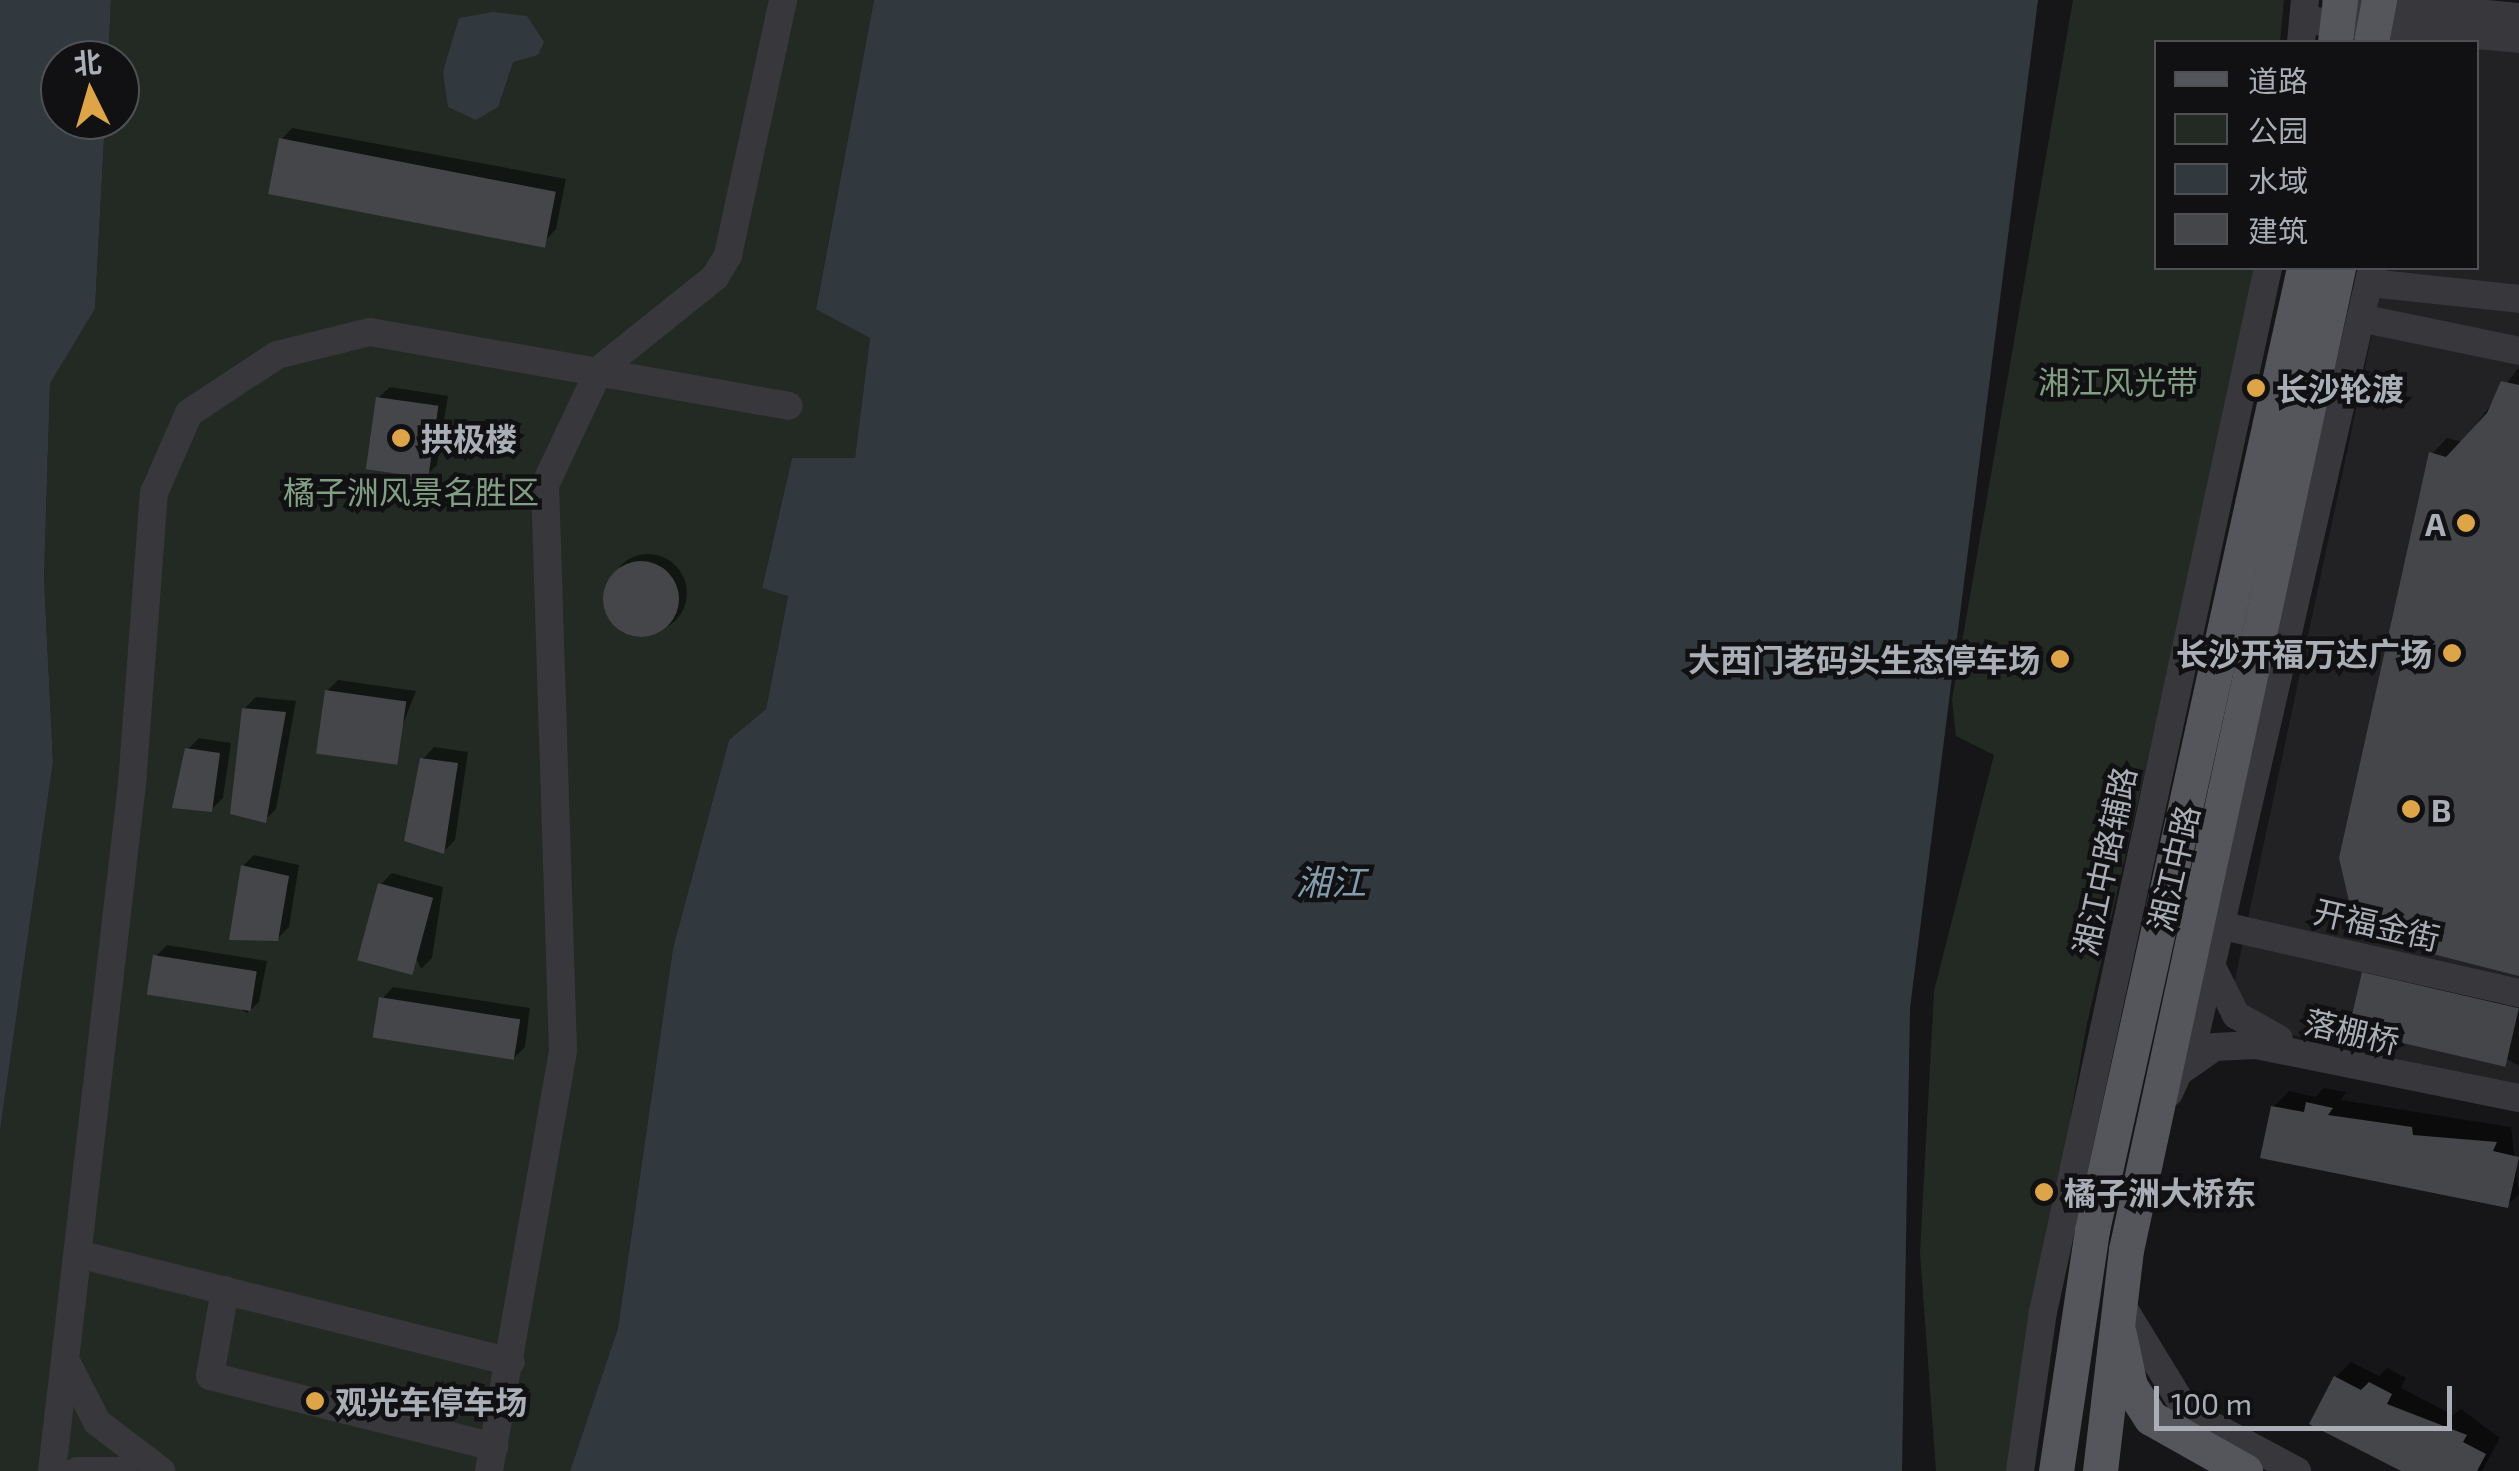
<!DOCTYPE html>
<html>
<head>
<meta charset="utf-8">
<style>
  body { margin:0 }
  #map { position:relative; width:2519px; height:1471px; overflow:hidden; background:#161618; font-family:"Exo 2","Noto Sans SC",sans-serif }
  div>[style] { position:absolute }
  [style*='--x'] { left:calc(var(--x)*1px); top:calc(var(--y)*1px); width:calc(var(--w)*1px); rotate:calc(var(--a)*1deg) }
  .built>* { inset:0; background:#222225 }
  .green>* { inset:0; background:#232a23 }
  .water>* { inset:0; background:#31393f }
  .shadow>* { inset:0; background:#0007 }
  .round { border-radius:50% }
  .building>* { inset:0; background:#45464a; transform-origin:0 0 }
  .minor>* { height:28px; margin:-14px; padding:0 14px; transform-origin:14px; border-radius:14px; background:#38383c }
  .major>* { height:35px; margin:-17.5px; padding:0 17.5px; transform-origin:17.5px; border-radius:17.5px; background:#54565b }
  .dots>* { width:28px; height:28px; translate:-50% -50%; box-sizing:border-box; border:5px solid #111113; border-radius:50% }
  span { translate:-50% -50%; white-space:nowrap; text-align:center; line-height:1.15; -webkit-text-stroke:9px #111113; paint-order:stroke }
  .park-label { font-size:32px; color:#839f83 }
  .poi-label { font-size:32px; color:#aaaeb6; font-weight:700 }
  .left { translate:0 -50%; text-align:left }
  .right { translate:-100% -50%; text-align:right }
  .street-label { font-size:32px; color:#aaaeb6 }
  .water-label { font-size:35px; color:#849cad; font-style:italic }
  .legend { position:absolute; left:2154px; top:40px; width:325px; height:230px; box-sizing:border-box; background:#111113; border:2px solid #4e5054; margin:0; padding:12px 18px; list-style:none; font-size:30px; color:#aaaeb6 }
  .legend li { display:flex; align-items:center; gap:20px; height:50px }
  .legend b { width:50px; border:2px solid #4e5054 }
  .north { position:absolute; left:40px; top:40px; width:100px; height:100px; box-sizing:border-box; background:#111113; border:2px solid #4e5054; border-radius:50%; rotate:355deg; font-size:28px; font-weight:700; line-height:40px; text-align:center; color:#aaaeb6 }
  .north::after { content:''; display:block; margin:auto; width:35px; height:45px; background:#dda548; clip-path:polygon(50% 0,100% 100%,50% 72%,0 100%) }
  .scale { position:absolute; left:2154px; top:1386px; width:298px; height:45px; box-sizing:border-box; border:5px solid #aaaeb6; border-top:0; padding-left:12px; font-size:30px; line-height:35px; white-space:nowrap; color:#aaaeb6; -webkit-text-stroke:8px #111113; paint-order:stroke }
</style>
</head>
<body>
<div id="map">
  <div class="built">
    <div style="clip-path:polygon(2477px 48px,2519px 48px,2519px 1087px,2270px 1030px,2233px 989px,2386px 268px,2476px 268px)"></div>
  </div>
  <div class="green">
    <div style="clip-path:polygon(111px 0,874px 0,816px 308px,870px 338px,855px 459px,792px 458px,762px 587px,788px 595px,766px 709px,729px 740px,673px 948px,618px 1328px,570px 1471px,0 1471px,0 1131px,53px 762px,44px 578px,50px 382px,95px 309px,105px 120px,120px 120px,120px 60px,108px 60px)"></div>
    <div style="clip-path:polygon(2073px 0,2284px 0,2280px 42px,2156px 42px,2156px 268px,2257px 268px,2251px 308px,2086px 1028px,2009px 1471px,1936px 1471px,1920px 1253px,1934px 991px,1994px 755px,1956px 736px,1952px 700px)"></div>
  </div>
  <div class="water">
    <div style="clip-path:polygon(0 0,111px 0,108px 60px,60px 60px,60px 120px,105px 120px,95px 309px,50px 383px,44px 578px,53px 762px,0 1131px)"></div>
    <div style="clip-path:polygon(874px 0,2038px 0,1910px 1008px,1902px 1471px,570px 1471px,618px 1328px,673px 948px,729px 740px,766px 709px,788px 596px,762px 588px,792px 458px,855px 458px,870px 338px,816px 309px)"></div>
    <div style="clip-path:polygon(493px 12px,527px 16px,544px 42px,538px 55px,513px 62px,498px 107px,476px 120px,448px 107px,443px 72px,459px 18px)"></div>
  </div>
  <div class="shadow">
    <div style="clip-path:polygon(292px 128px,566px 179px,556px 229px,545px 241px,281px 140px)"></div>
    <div style="clip-path:polygon(2519px 367px,2519px 973px,2432px 454px,2447px 438px,2463px 442px)"></div>
    <div style="clip-path:polygon(390px 387px,448px 396px,437px 465px,426px 476px,378px 398px)"></div>
    <div class="round" style="left:609px;top:554px;width:78px;height:78px"></div>
    <div style="clip-path:polygon(338px 680px,416px 691px,388px 762px,327px 691px)"></div>
    <div style="clip-path:polygon(256px 697px,296px 701px,276px 809px,265px 820px,244px 709px)"></div>
    <div style="clip-path:polygon(199px 738px,231px 743px,223px 798px,211px 810px,187px 750px)"></div>
    <div style="clip-path:polygon(434px 747px,468px 752px,455px 840px,444px 851px,423px 759px)"></div>
    <div style="clip-path:polygon(254px 855px,299px 865px,289px 927px,277px 939px,243px 866px)"></div>
    <div style="clip-path:polygon(392px 873px,443px 887px,432px 958px,421px 969px,381px 884px)"></div>
    <div style="clip-path:polygon(167px 945px,267px 961px,259px 1002px,247px 1013px,156px 956px)"></div>
    <div style="clip-path:polygon(2380px 958px,2519px 990px,2519px 1066px,2365px 973px)"></div>
    <div style="clip-path:polygon(393px 987px,530px 1008px,525px 1047px,513px 1059px,382px 999px)"></div>
    <div style="clip-path:polygon(2324px 1088px,2346px 1092px,2341px 1100px,2511px 1127px,2519px 1194px,2507px 1205px,2273px 1107px,2289px 1091px,2315px 1097px)"></div>
    <div style="clip-path:polygon(2351px 1362px,2379px 1376px,2387px 1368px,2406px 1378px,2401px 1388px,2453px 1415px,2461px 1409px,2500px 1438px,2482px 1471px,2407px 1471px,2336px 1377px)"></div>
  </div>
  <div class="building">
    <div style="left:279px;top:138px;width:282px;height:57px;rotate:11deg"></div>
    <div style="clip-path:polygon(2501px 381px,2519px 385px,2519px 976px,2366px 937px,2370px 918px,2352px 914px,2339px 858px,2429px 452px,2446px 457px,2487px 413px)"></div>
    <div style="left:376px;top:397px;width:63px;height:73px;rotate:8deg"></div>
    <div class="round" style="left:603px;top:561px;width:76px;height:76px"></div>
    <div style="left:325px;top:690px;width:82px;height:64px;rotate:8deg"></div>
    <div style="clip-path:polygon(242px 708px,286px 712px,266px 823px,230px 814px)"></div>
    <div style="clip-path:polygon(185px 748px,220px 753px,212px 812px,172px 808px)"></div>
    <div style="clip-path:polygon(420px 758px,458px 763px,444px 854px,404px 841px)"></div>
    <div style="clip-path:polygon(241px 865px,289px 876px,278px 941px,229px 940px)"></div>
    <div style="left:378px;top:883px;width:57px;height:80px;rotate:15deg"></div>
    <div style="left:153px;top:955px;width:105px;height:40px;rotate:9deg"></div>
    <div style="left:2362px;top:972px;width:161px;height:60px;rotate:13deg"></div>
    <div style="left:379px;top:997px;width:143px;height:41px;rotate:9deg"></div>
    <div style="clip-path:polygon(2306px 1102px,2333px 1108px,2328px 1115px,2412px 1127px,2413px 1135px,2497px 1142px,2493px 1151px,2519px 1157px,2508px 1208px,2260px 1158px,2271px 1106px,2304px 1112px)"></div>
    <div style="clip-path:polygon(2334px 1376px,2361px 1390px,2369px 1382px,2392px 1394px,2387px 1404px,2467px 1435px,2463px 1442px,2486px 1454px,2477px 1471px,2401px 1471px,2309px 1424px)"></div>
  </div>
  <div class="minor">
    <div style="--x:2336;--y:0;--w:184;--a:5.3"></div>
    <div style="--x:2303;--y:20;--w:217;--a:5"></div>
    <div style="--x:2301;--y:42;--w:42;--a:-84.6"></div>
    <div style="--x:2370;--y:283;--w:150;--a:6.1"></div>
    <div style="--x:2365;--y:319;--w:157;--a:11.7"></div>
    <div style="--x:2219;--y:925;--w:308;--a:12.8"></div>
    <div style="--x:2211;--y:965;--w:56;--a:63.4"></div>
    <div style="--x:2236;--y:1015;--w:49;--a:29.2"></div>
    <div style="--x:2183;--y:1069;--w:38;--a:-35"></div>
    <div style="--x:2214;--y:1047;--w:42;--a:-2.7"></div>
    <div style="--x:2256;--y:1045;--w:268;--a:11.4"></div>
    <div style="--x:2169;--y:1093;--w:63;--a:-65.5"></div>
    <div style="--x:2195;--y:1036;--w:788;--a:-77.02"></div>
    <div style="--x:78;--y:1254;--w:446;--a:14"></div>
    <div style="--x:225;--y:1290;--w:87;--a:99.9"></div>
    <div style="--x:210;--y:1376;--w:293;--a:14"></div>
    <div style="--x:2121;--y:1304;--w:127;--a:58.6"></div>
    <div style="--x:2187;--y:1412;--w:125;--a:28.2"></div>
    <div style="--x:69;--y:1367;--w:62;--a:63"></div>
    <div style="--x:97;--y:1422;--w:81;--a:37.4"></div>
    <div style="--x:52;--y:1471;--w:692;--a:-83.36"></div>
    <div style="--x:132;--y:784;--w:292;--a:-85.7"></div>
    <div style="--x:154;--y:493;--w:87;--a:-66.4"></div>
    <div style="--x:189;--y:413;--w:105;--a:-33.4"></div>
    <div style="--x:277;--y:355;--w:96;--a:-13.9"></div>
    <div style="--x:370;--y:332;--w:425;--a:10"></div>
    <div style="--x:77;--y:1471;--w:46;--a:0"></div>
    <div style="--x:489;--y:1471;--w:427;--a:-80"></div>
    <div style="--x:563;--y:1050;--w:565;--a:-91.82"></div>
    <div style="--x:545;--y:485;--w:127;--a:-64.8"></div>
    <div style="--x:599;--y:370;--w:149;--a:-38.7"></div>
    <div style="--x:715;--y:277;--w:26;--a:-59"></div>
    <div style="--x:728;--y:255;--w:261;--a:-77.8"></div>
    <div style="--x:2020;--y:1471;--w:161;--a:-81.8"></div>
    <div style="--x:2043;--y:1312;--w:1068;--a:-77.84"></div>
  </div>
  <div class="major">
    <div style="--x:2335;--y:42;--w:42;--a:-83.2"></div>
    <div style="--x:2371;--y:42;--w:43;--a:-79.2"></div>
    <div style="--x:2119;--y:1334;--w:53;--a:78.1"></div>
    <div style="--x:2130;--y:1386;--w:38;--a:57"></div>
    <div style="--x:2151;--y:1418;--w:108;--a:29.4"></div>
    <div style="--x:2056;--y:1471;--w:244;--a:-81.5"></div>
    <div style="--x:2092;--y:1230;--w:985;--a:-77.57"></div>
    <div style="--x:2100;--y:1471;--w:223;--a:-83.3"></div>
    <div style="--x:2126;--y:1250;--w:1005;--a:-77.82"></div>
  </div>
  <div class="dots">
    <div style="left:2256px;top:388px;background:#dda548"></div>
    <div style="left:401px;top:438px;background:#dda548"></div>
    <div style="left:2466px;top:523px;background:#dda548"></div>
    <div style="left:2452px;top:653px;background:#dda548"></div>
    <div style="left:2060px;top:659px;background:#dda548"></div>
    <div style="left:2411px;top:809px;background:#dda548"></div>
    <div style="left:2044px;top:1192px;background:#dda548"></div>
    <div style="left:315px;top:1401px;background:#dda548"></div>
  </div>
  <div class="park-label">
    <span style="left:2118px;top:381px">湘江风光带</span>
    <span style="left:411px;top:491px">橘子洲风景名胜区</span>
  </div>
  <div class="poi-label">
    <span class="left" style="left:2276px;top:388px">长沙轮渡</span>
    <span class="left" style="left:421px;top:438px">拱极楼</span>
    <span class="right" style="left:2446px;top:523px">A</span>
    <span class="right" style="left:2432px;top:653px">长沙开福万达广场</span>
    <span class="right" style="left:2040px;top:659px">大西门老码头生态停车场</span>
    <span class="left" style="left:2431px;top:809px">B</span>
    <span class="left" style="left:2064px;top:1192px">橘子洲大桥东</span>
    <span class="left" style="left:335px;top:1401px">观光车停车场</span>
  </div>
  <div class="street-label">
    <span style="left:2104px;top:861px;rotate:-78deg">湘江中路辅路</span>
    <span style="left:2173px;top:868px;rotate:-77deg">湘江中路</span>
    <span style="left:2377px;top:924px;rotate:13deg">开福金街</span>
    <span style="left:2352px;top:1031px;rotate:13deg">落棚桥</span>
  </div>
  <div class="water-label">
    <span style="left:1331px;top:881px">湘江</span>
  </div>
  <ul class="legend">
  <li><b style="height:12px;background:#54565b"></b>道路</li>
  <li><b style="height:28px;background:#232a23"></b>公园</li>
  <li><b style="height:28px;background:#31393f"></b>水域</li>
  <li><b style="height:28px;background:#45464a"></b>建筑</li>
  </ul>
  <div class="north">北</div>
  <div class="scale">100 m</div>
</div>
</body>
</html>
